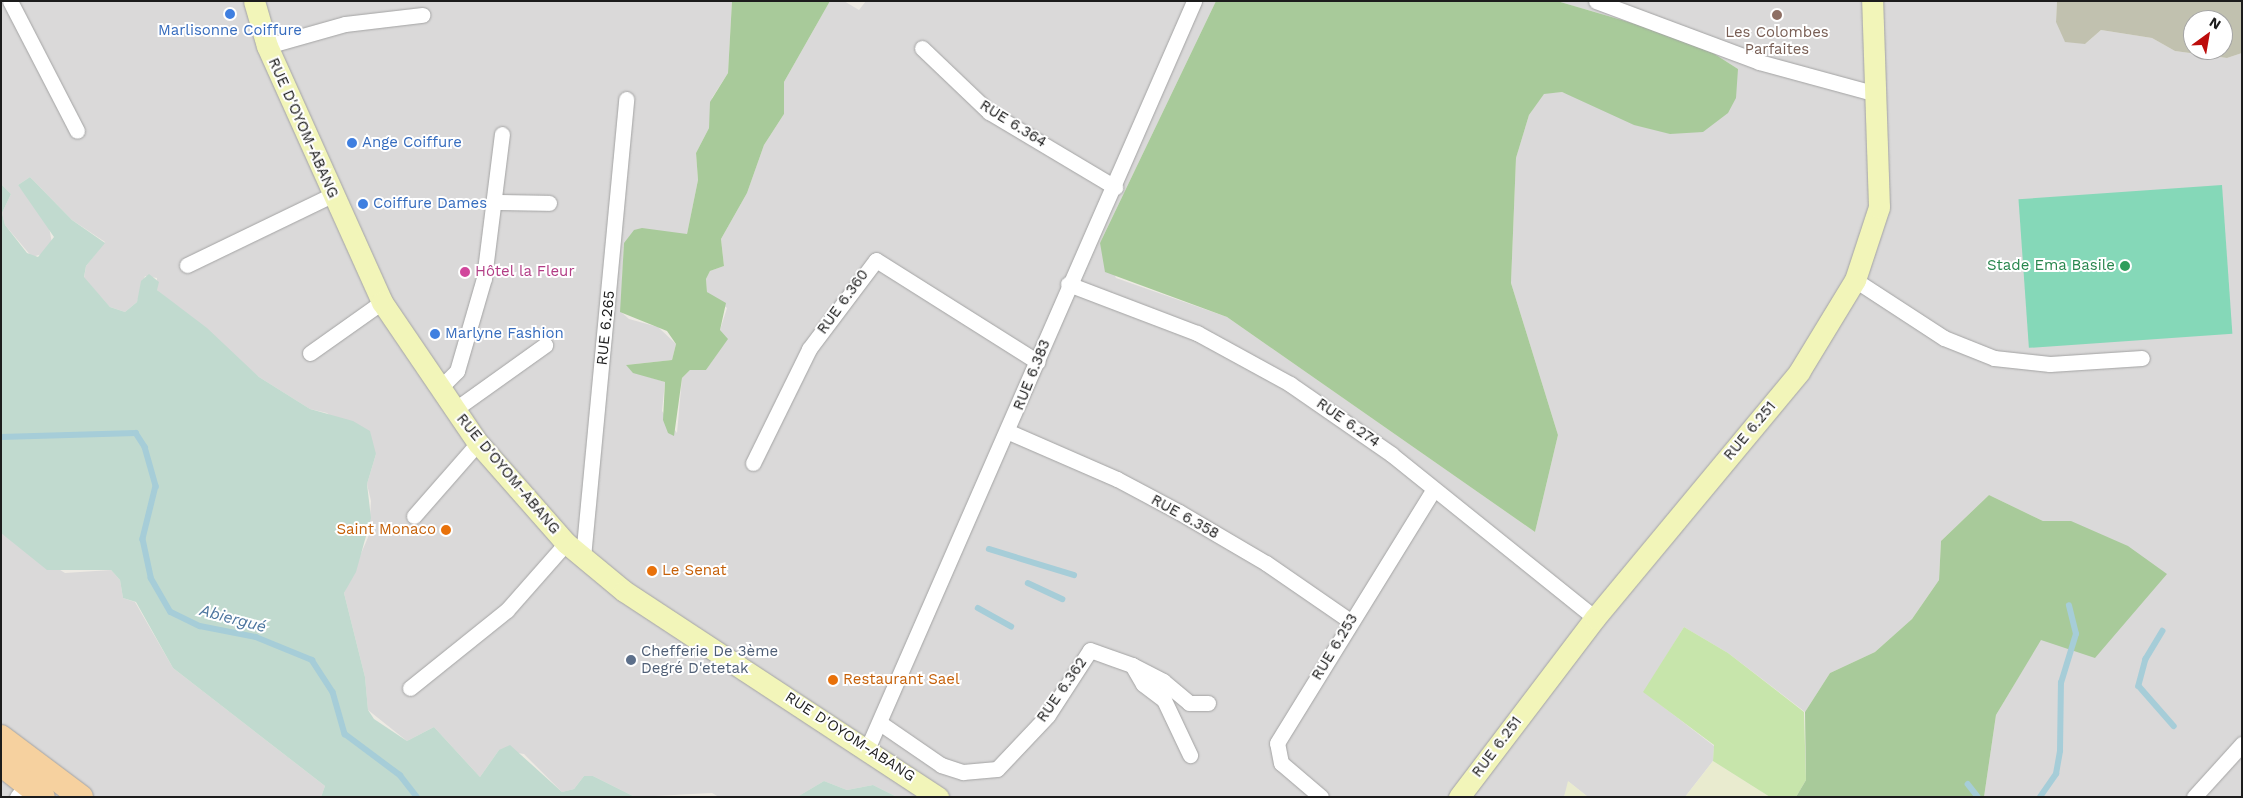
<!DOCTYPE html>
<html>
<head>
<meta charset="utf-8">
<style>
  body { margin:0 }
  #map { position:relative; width:2243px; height:798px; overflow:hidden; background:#edeae3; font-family:"Work Sans",sans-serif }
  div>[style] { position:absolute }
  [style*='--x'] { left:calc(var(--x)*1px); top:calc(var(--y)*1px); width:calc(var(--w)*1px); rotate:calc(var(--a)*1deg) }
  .residential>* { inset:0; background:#dad9d9 }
  .construction>* { inset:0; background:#c1c1af }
  .farmland>* { inset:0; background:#e9ebcf }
  .grass>* { inset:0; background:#c7e5ab }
  .forest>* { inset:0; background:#a8ca9a }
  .wetland>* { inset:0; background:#c1dacf }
  .pitch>* { inset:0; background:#85d8b8; transform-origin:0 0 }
  .stream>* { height:5.5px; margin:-2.75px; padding:0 2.75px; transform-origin:2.75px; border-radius:2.75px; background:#a6cdd8 }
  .roads { filter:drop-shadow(0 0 1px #a3a3a3) drop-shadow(0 0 1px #a3a3a3) }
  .street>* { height:15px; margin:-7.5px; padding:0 7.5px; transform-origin:7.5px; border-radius:7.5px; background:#fff }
  .secondary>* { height:21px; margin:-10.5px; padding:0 10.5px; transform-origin:10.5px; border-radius:10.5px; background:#f2f5b9 }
  .primary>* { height:24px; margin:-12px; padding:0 12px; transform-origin:12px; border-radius:12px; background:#f6d19f }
  .dots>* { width:14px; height:14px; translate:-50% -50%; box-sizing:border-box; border:2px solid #fff; border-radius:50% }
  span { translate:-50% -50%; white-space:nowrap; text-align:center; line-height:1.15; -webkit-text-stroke:4px #fff; paint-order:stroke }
  .shop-label { font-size:15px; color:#366cbe }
  .left { translate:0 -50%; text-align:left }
  .education-label { font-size:15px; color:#785e54 }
  .street-label { font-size:15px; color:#1c1c1c }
  .leisure-label { font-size:15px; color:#27864d }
  .right { translate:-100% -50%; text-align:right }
  .hotel-label { font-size:15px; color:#b23c85 }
  .food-label { font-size:15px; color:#c56008 }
  .service-label { font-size:15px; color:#4e5e75 }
  .water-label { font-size:16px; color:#4c759f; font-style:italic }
  .frame { position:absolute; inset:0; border:2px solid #1c1c1c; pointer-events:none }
  .north { position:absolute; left:2183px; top:10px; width:50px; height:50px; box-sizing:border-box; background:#fff; border:1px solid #a4a4a4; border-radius:50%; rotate:32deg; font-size:14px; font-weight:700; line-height:20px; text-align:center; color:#1c1c1c }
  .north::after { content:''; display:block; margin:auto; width:18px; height:22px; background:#bd0d0c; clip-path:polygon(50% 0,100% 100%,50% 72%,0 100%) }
</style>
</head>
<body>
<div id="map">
  <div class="residential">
    <div style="clip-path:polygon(1px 1px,732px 1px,728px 73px,712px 98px,709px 128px,696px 153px,698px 180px,687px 234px,624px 243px,621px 312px,629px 319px,658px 327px,676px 344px,672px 360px,626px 365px,633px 372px,665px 382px,662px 411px,677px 433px,682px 378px,690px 370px,706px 370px,723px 345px,720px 330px,727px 308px,707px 292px,706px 279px,710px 271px,724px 266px,721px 239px,747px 193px,764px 145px,784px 114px,784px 82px,830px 1px,844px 1px,859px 10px,866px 1px,1216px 1px,1100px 243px,1116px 278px,1227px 317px,1535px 532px,1558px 435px,1511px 283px,1516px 158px,1529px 115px,1544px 93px,1562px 92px,1591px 102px,1738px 69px,1713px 53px,1649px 28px,1557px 1px,2057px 1px,2056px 22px,2085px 44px,2101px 30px,2152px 38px,2175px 51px,2227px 58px,2242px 53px,2242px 797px,1984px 797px,1996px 715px,2041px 639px,2071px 521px,2043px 521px,1989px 495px,1941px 541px,1939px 580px,1912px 619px,1875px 652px,1830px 673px,1805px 712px,1728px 653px,1684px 627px,1644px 692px,1714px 746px,1713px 761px,1685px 797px,1588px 797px,1569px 782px,1564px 797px,897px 797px,873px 785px,847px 790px,824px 781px,797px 797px,719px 797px,712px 793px,635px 797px,593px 776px,584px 776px,574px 789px,562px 792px,524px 754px,499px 750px,480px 777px,434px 727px,407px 741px,368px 710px,365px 677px,344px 593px,369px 535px,371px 501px,367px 484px,376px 454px,327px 413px,310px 409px,259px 377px,157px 290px,157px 278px,145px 276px,137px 302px,125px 312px,110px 307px,84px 278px,86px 266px,105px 242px,72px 220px,30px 177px,18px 185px,48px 222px,52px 243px,46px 253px,32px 257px,5px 225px,2px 213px,11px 194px,1px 184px)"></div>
    <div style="clip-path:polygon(1px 533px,65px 573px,111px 570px,120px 580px,123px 598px,135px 602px,173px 668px,325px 786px,321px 797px,1px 797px)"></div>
  </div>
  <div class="construction">
    <div style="clip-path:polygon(evenodd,2057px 1px,2242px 1px,2242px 53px,2227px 58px,2175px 51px,2152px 38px,2101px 30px,2085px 44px,2065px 42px,2056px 22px,2057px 1px,2193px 20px,2223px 20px,2223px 50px,2193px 50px,2193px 20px)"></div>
  </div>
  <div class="farmland">
    <div style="clip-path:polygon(1713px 761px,1770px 797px,1685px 797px)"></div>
    <div style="clip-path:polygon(1568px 781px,1588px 797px,1564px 797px)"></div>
  </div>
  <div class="grass">
    <div style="clip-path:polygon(1684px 627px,1728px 653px,1804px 712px,1806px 780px,1796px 797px,1770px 797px,1713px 761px,1714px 745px,1643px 692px)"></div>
  </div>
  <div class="forest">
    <div style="clip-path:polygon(732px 1px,830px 1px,784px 82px,784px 114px,764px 145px,747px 193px,721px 239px,724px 266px,710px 271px,706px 279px,707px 292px,726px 303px,720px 330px,728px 339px,706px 370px,690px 370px,682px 378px,674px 436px,668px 433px,663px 420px,665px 382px,633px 373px,626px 365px,672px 360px,676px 344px,667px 331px,620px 312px,624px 243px,634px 230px,642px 228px,687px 234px,698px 180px,696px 153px,709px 128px,710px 102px,728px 73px)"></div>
    <div style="clip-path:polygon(1216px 1px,1557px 1px,1649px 28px,1713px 53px,1738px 69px,1736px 98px,1728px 113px,1703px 132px,1670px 134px,1634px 125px,1562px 92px,1544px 94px,1529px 115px,1516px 158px,1511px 283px,1558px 435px,1535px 532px,1227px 317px,1105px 272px,1100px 243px)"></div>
    <div style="clip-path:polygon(1989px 495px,2043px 521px,2071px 521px,2128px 546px,2167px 574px,2095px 658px,2041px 640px,1996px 715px,1984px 797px,1796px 797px,1806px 780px,1805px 712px,1830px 673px,1875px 652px,1912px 619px,1939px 580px,1941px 541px)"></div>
  </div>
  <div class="wetland">
    <div style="clip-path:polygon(30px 177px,72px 220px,105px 243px,86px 266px,84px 277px,110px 307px,125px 312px,137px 302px,141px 281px,149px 274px,159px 282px,157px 290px,207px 328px,259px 377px,310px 409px,353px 421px,370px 431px,376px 454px,367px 484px,371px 518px,356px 572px,344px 593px,365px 677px,368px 710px,374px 719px,407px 741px,434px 727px,480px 777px,499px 750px,510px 745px,562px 792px,574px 789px,584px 776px,593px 776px,635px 797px,321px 797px,325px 786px,173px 668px,136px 602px,123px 598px,120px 580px,111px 570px,47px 570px,1px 533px,1px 184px,11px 194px,2px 213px,5px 225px,27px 253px,38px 257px,54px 237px,18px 185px)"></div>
    <div style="clip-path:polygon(824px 781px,847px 790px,873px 785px,897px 797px,797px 797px)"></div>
  </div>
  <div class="pitch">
    <div style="left:2222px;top:185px;width:149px;height:204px;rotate:86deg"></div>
  </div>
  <div class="stream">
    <div style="--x:1;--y:437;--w:135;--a:-1.7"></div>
    <div style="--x:136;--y:433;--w:17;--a:57"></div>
    <div style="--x:145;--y:447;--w:41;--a:74.2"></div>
    <div style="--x:156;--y:486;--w:55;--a:103.8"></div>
    <div style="--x:143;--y:539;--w:40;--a:78"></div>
    <div style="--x:151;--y:578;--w:39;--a:60"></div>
    <div style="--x:171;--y:612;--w:32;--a:26"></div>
    <div style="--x:200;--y:626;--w:57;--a:11.1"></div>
    <div style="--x:256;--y:637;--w:61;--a:22.3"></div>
    <div style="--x:312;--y:660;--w:38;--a:57"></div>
    <div style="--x:333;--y:692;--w:44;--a:74.1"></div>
    <div style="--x:345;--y:734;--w:69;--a:36.7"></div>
    <div style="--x:400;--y:775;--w:28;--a:52"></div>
    <div style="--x:989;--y:549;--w:89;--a:17"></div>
    <div style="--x:1028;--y:583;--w:38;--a:25"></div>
    <div style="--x:978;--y:608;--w:38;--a:29"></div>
    <div style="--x:2163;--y:631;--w:33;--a:121"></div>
    <div style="--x:2146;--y:659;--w:28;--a:105"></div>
    <div style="--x:2139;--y:686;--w:53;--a:48.8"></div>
    <div style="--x:1968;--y:784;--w:16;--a:52"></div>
    <div style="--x:2040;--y:797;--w:28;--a:-55"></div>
    <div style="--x:2056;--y:774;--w:23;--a:-80"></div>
    <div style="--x:2060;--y:751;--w:68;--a:-89.2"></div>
    <div style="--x:2061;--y:683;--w:51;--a:-73"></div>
    <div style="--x:2076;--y:634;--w:29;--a:-104"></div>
  </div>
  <div class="roads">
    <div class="street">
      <div style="--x:10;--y:1;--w:146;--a:62.7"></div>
      <div style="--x:1596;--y:1;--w:174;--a:20.5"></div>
      <div style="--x:1759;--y:62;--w:122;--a:15.2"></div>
      <div style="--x:267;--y:46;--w:81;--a:-15.8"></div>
      <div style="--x:345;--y:24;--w:78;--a:-6.7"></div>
      <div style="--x:922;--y:48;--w:93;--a:43.7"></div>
      <div style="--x:989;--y:112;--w:147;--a:30.8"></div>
      <div style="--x:493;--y:202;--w:56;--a:1"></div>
      <div style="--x:187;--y:265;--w:161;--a:-25.8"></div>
      <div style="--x:1855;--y:280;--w:106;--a:33.1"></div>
      <div style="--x:1944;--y:338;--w:54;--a:21.8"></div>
      <div style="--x:1994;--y:358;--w:56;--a:6.1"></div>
      <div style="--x:2050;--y:364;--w:92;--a:-3.7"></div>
      <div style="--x:1068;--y:284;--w:138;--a:20.8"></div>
      <div style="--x:1197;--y:333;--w:106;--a:28.7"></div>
      <div style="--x:1290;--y:384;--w:123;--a:34.7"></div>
      <div style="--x:1391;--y:454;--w:262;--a:38.8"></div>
      <div style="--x:310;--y:353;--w:88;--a:-35.3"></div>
      <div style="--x:440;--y:388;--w:24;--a:-45"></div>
      <div style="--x:457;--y:371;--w:97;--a:-73.8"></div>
      <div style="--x:484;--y:278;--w:145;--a:-82.9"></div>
      <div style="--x:454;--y:410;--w:112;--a:-35.5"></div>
      <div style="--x:1009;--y:432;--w:118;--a:23.5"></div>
      <div style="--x:1117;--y:479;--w:70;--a:28"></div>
      <div style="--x:1179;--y:512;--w:101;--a:30.4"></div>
      <div style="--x:1266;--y:563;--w:102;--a:34.6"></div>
      <div style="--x:753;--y:463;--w:127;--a:-63.8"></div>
      <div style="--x:809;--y:349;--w:111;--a:-53"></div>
      <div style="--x:876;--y:260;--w:191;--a:32.2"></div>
      <div style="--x:414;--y:516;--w:97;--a:-48.8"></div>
      <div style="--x:583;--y:557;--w:460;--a:-84.6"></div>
      <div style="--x:1132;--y:665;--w:35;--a:27"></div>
      <div style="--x:1163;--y:681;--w:34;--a:40"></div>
      <div style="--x:1189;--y:703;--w:19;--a:0"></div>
      <div style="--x:410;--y:688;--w:124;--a:-38.8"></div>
      <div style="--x:507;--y:610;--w:89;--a:-48.6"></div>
      <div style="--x:880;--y:723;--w:74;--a:34.5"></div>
      <div style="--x:941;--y:765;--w:23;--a:18"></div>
      <div style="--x:963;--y:772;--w:34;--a:-5"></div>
      <div style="--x:997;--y:769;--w:74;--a:-46.6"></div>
      <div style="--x:1048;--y:715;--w:77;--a:-57.1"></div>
      <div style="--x:1090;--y:650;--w:45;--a:19.7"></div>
      <div style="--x:1132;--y:665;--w:22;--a:60"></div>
      <div style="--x:1143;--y:684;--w:26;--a:37"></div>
      <div style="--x:1164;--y:700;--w:61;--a:64.7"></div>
      <div style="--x:868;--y:747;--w:814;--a:-66.39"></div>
      <div style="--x:17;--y:797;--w:16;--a:-52"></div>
      <div style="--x:1321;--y:797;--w:52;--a:-139.6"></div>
      <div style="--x:1281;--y:763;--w:20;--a:-101"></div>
      <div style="--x:1277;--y:743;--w:297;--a:-58.3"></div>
      <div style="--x:2194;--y:797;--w:72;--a:-47.8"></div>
    </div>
    <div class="secondary">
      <div style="--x:254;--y:1;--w:47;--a:73.9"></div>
      <div style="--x:267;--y:46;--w:281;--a:65.8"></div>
      <div style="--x:382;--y:302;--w:171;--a:55.8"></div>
      <div style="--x:478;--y:443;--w:133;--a:48.7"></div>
      <div style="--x:566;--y:543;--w:75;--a:39.6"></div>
      <div style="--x:624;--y:591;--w:376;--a:33.3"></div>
      <div style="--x:1459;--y:797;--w:225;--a:-52.8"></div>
      <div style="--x:1595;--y:618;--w:320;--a:-50.3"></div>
      <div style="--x:1799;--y:372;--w:108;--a:-58.7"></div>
      <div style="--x:1855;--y:280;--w:77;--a:-71.8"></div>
      <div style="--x:1879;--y:207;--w:206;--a:-91.9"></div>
    </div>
    <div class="primary">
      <div style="--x:1;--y:737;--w:100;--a:36.9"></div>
      <div style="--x:1;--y:764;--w:53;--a:38.2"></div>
    </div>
  </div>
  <div class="dots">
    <div style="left:230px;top:14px;background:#3f7fe0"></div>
    <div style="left:1777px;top:15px;background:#8d6e63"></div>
    <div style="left:352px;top:143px;background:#3f7fe0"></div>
    <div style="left:363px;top:204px;background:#3f7fe0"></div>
    <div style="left:2125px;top:266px;background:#2e9e5b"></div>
    <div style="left:465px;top:272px;background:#d1479c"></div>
    <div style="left:435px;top:334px;background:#3f7fe0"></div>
    <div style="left:446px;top:530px;background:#e8710a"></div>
    <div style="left:652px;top:571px;background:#e8710a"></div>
    <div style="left:631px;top:660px;background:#5c6f8a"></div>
    <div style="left:833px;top:680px;background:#e8710a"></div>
  </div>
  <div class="shop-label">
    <span style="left:230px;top:31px">Marlisonne Coiffure</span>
    <span class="left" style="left:362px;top:143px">Ange Coiffure</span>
    <span class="left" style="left:373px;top:204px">Coiffure Dames</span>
    <span class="left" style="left:445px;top:334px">Marlyne Fashion</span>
  </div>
  <div class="education-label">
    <span style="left:1777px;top:41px">Les Colombes<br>Parfaites</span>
  </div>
  <div class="street-label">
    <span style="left:1013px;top:124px;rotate:32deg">RUE 6.364</span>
    <span style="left:303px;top:128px;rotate:66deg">RUE D'OYOM-ABANG</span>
    <span style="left:843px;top:302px;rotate:-54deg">RUE 6.360</span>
    <span style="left:606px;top:328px;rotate:-84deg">RUE 6.265</span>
    <span style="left:1032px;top:375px;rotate:-68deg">RUE 6.383</span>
    <span style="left:1348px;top:423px;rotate:35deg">RUE 6.274</span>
    <span style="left:1750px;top:431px;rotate:-50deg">RUE 6.251</span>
    <span style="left:508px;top:474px;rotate:50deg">RUE D'OYOM-ABANG</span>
    <span style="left:1185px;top:517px;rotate:29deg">RUE 6.358</span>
    <span style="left:1335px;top:647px;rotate:-59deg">RUE 6.253</span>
    <span style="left:1062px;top:690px;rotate:-55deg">RUE 6.362</span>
    <span style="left:850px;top:737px;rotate:33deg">RUE D'OYOM-ABANG</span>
    <span style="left:1497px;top:747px;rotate:-53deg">RUE 6.251</span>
  </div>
  <div class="leisure-label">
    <span class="right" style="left:2115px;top:266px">Stade Ema Basile</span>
  </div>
  <div class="hotel-label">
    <span class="left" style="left:475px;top:272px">Hôtel la Fleur</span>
  </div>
  <div class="food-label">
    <span class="right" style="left:436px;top:530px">Saint Monaco</span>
    <span class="left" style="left:662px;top:571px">Le Senat</span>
    <span class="left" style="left:843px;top:680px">Restaurant Sael</span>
  </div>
  <div class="service-label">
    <span class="left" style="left:641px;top:660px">Chefferie De 3ème<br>Degré D'etetak</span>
  </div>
  <div class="water-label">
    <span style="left:233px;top:619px;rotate:15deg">Abiergué</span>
  </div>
  <div class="frame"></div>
  <div class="north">N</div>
</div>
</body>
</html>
